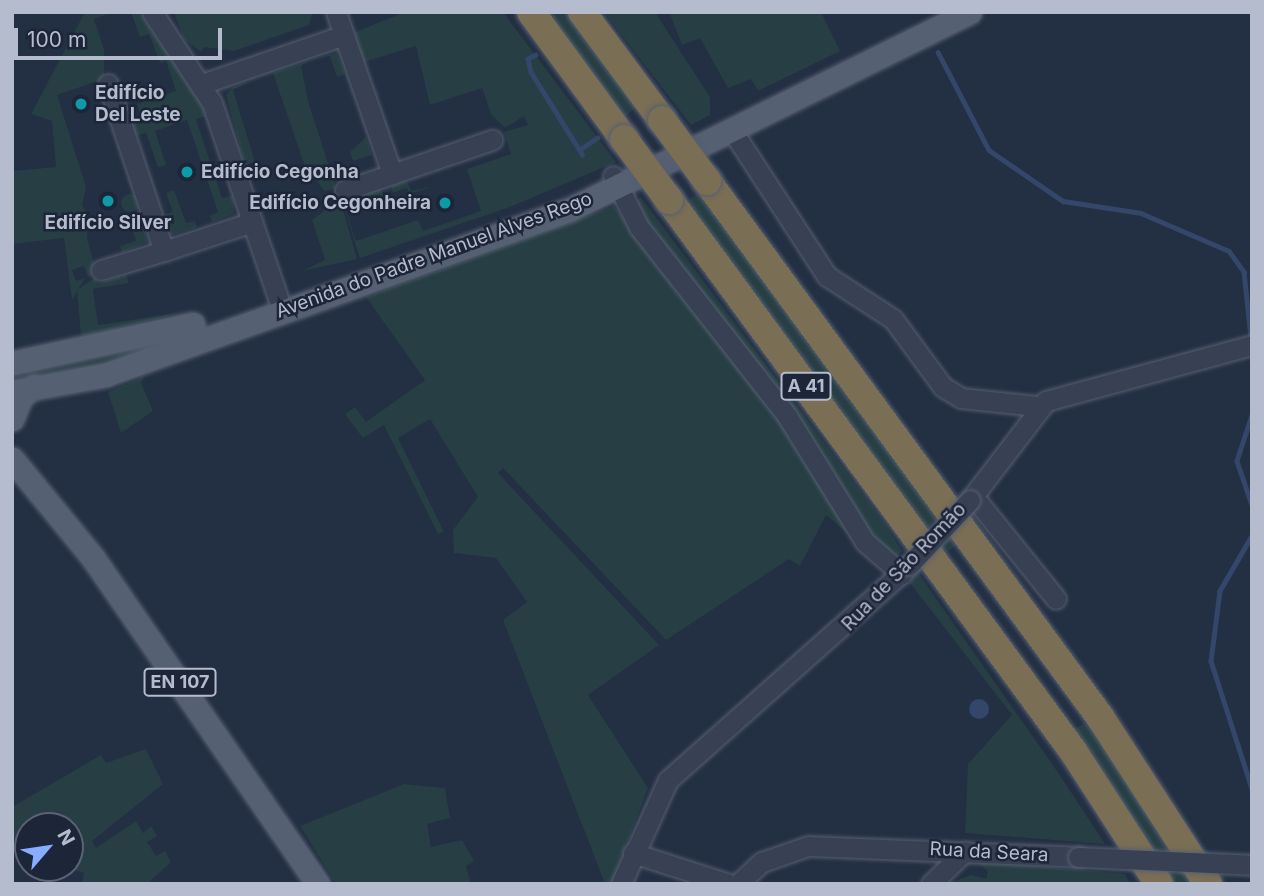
<!DOCTYPE html>
<html>
<head>
<meta charset="utf-8">
<style>
  body { margin:0 }
  #map { position:relative; width:1264px; height:896px; overflow:hidden; background:#232f43; font-family:Inter,sans-serif }
  div>[style] { position:absolute }
  [style*='--x'] { left:calc(var(--x)*1px); top:calc(var(--y)*1px); width:calc(var(--w)*1px); rotate:calc(var(--a)*1deg) }
  .green>* { inset:0; background:#263e44; transform-origin:0 0 }
  .round { border-radius:50% }
  .water>* { inset:0; background:#34466a }
  .stream>* { height:4.5px; margin:-2.25px; padding:0 2.25px; transform-origin:2.25px; border-radius:2.25px; background:#34466a }
  .roads { filter:drop-shadow(0 0 2px #565f70) drop-shadow(0 0 2px #565f70) }
  .minor>* { height:19px; margin:-9.5px; padding:0 9.5px; transform-origin:9.5px; border-radius:9.5px; background:#384153 }
  .major>* { height:23px; margin:-11.5px; padding:0 11.5px; transform-origin:11.5px; border-radius:11.5px; background:#566073 }
  .highway>* { height:28px; margin:-14px; padding:0 14px; transform-origin:14px; border-radius:14px; background:#7a6e54 }
  .bridges { filter:drop-shadow(0 0 2px #565f70) drop-shadow(0 0 2px #565f70) }
  .minor-bridge>* { height:19px; margin:-9.5px; padding:0 9.5px; transform-origin:9.5px; border-radius:9.5px; background:#384153 }
  .highway-bridge>* { height:28px; margin:-14px; padding:0 14px; transform-origin:14px; border-radius:14px; background:#7a6e54 }
  .dots>* { width:19px; height:19px; translate:-50% -50%; box-sizing:border-box; border:4px solid #1d2638; border-radius:50% }
  span { translate:-50% -50%; white-space:nowrap; text-align:center; line-height:1.15; -webkit-text-stroke:5px #1d2638; paint-order:stroke }
  .shield-label span { padding:2px 5px; background:#1d2638; border:2px solid; border-radius:5px; -webkit-text-stroke-width:0 }
  .shield-label { font-size:18px; color:#b5bccd; font-weight:700 }
  .poi-label { font-size:19px; color:#b5bccd; font-weight:700 }
  .left { translate:0 -50%; text-align:left }
  .right { translate:-100% -50%; text-align:right }
  .street-label { font-size:19px; color:#b5bccd }
  .frame { position:absolute; inset:0; border:14px solid #b5bccd; pointer-events:none }
  .north { position:absolute; left:14px; top:812px; width:70px; height:70px; box-sizing:border-box; background:#1d2638; border:2px solid #5a6274; border-radius:50%; rotate:61deg; font-size:19px; font-weight:700; line-height:28px; text-align:center; color:#b5bccd }
  .north::after { content:''; display:block; margin:auto; width:24px; height:32px; background:#88acff; clip-path:polygon(50% 0,100% 100%,50% 72%,0 100%) }
  .scale { position:absolute; left:14px; top:28px; width:208px; height:32px; box-sizing:border-box; border:4px solid #b5bccd; border-top:0; padding-left:9px; font-size:21px; line-height:24px; white-space:nowrap; color:#b5bccd; -webkit-text-stroke:5px #1d2638; paint-order:stroke }
</style>
</head>
<body>
<div id="map">
  <div class="green">
    <div style="clip-path:polygon(85px 12px,113px 12px,94px 19px,104px 49px,104px 79px,57px 95px,86px 187px,82px 205px,87px 216px,97px 218px,88px 221px,87px 239px,97px 272px,88px 277px,84px 266px,72px 270px,76px 281px,85px 278px,72px 300px,64px 238px,12px 244px,12px 171px,56px 167px,52px 121px,31px 114px)"></div>
    <div style="clip-path:polygon(131px 12px,139px 12px,202px 105px,206px 116px,196px 119px,222px 198px,233px 195px,234px 214px,212px 222px,210px 216px,218px 212px,187px 120px,155px 131px,166px 165px,158px 167px,146px 133px,136px 136px,131px 120px,141px 117px,137px 104px,176px 91px,166px 61px,160px 63px,149px 34px,140px 37px)"></div>
    <div style="clip-path:polygon(174px 12px,313px 12px,309px 25px,234px 51px,204px 47px,201px 52px,184px 39px)"></div>
    <div style="clip-path:polygon(405px 12px,503px 12px,616px 162px,510px 207px,360px 258px,342px 202px,381px 189px,384px 196px,345px 209px,356px 241px,418px 220px,423px 231px,481px 211px,467px 169px,511px 154px,504px 132px,528px 125px,524px 116px,505px 128px,491px 114px,482px 88px,430px 105px,416px 46px,364px 62px,353px 33px)"></div>
    <div style="clip-path:polygon(547px 12px,567px 12px,636px 107px,625px 117px)"></div>
    <div style="clip-path:polygon(604px 12px,655px 12px,710px 97px,710px 115px,691px 125px)"></div>
    <div style="clip-path:polygon(669px 12px,821px 12px,840px 51px,758px 91px,751px 79px,728px 88px,700px 38px,682px 45px)"></div>
    <div style="clip-path:polygon(337px 53px,345px 74px,337px 77px,330px 56px,315px 59px)"></div>
    <div style="clip-path:polygon(307px 62px,301px 66px,308px 101px,336px 188px,325px 191px,305px 167px,273px 73px)"></div>
    <div style="clip-path:polygon(250px 81px,233px 90px,255px 162px,245px 165px,226px 95px,233px 87px)"></div>
    <div style="clip-path:polygon(366px 137px,372px 155px,353px 161px,350px 152px)"></div>
    <div style="clip-path:polygon(407px 181px,411px 191px,434px 186px,410px 194px,407px 188px,393px 193px,391px 186px)"></div>
    <div style="clip-path:polygon(174px 190px,186px 223px,195px 221px,197px 227px,172px 235px,163px 215px,173px 212px,166px 193px)"></div>
    <div style="left:699px;top:192px;width:437px;height:16px;rotate:54deg"></div>
    <div class="round" style="left:121px;top:194px;width:18px;height:18px"></div>
    <div style="clip-path:polygon(640px 196px,886px 525px,902px 551px,896px 558px,880px 549px,667px 259px,638px 204px)"></div>
    <div style="clip-path:polygon(340px 199px,357px 259px,302px 271px,325px 260px,312px 220px)"></div>
    <div style="clip-path:polygon(614px 206px,782px 417px,858px 542px,826px 515px,800px 566px,789px 559px,666px 640px,503px 468px,498px 473px,659px 645px,588px 695px,648px 788px,612px 884px,605px 884px,503px 620px,527px 602px,496px 558px,454px 553px,453px 530px,478px 497px,430px 419px,398px 438px,444px 532px,438px 534px,384px 425px,363px 438px,345px 414px,355px 407px,366px 422px,425px 380px,366px 297px)"></div>
    <div style="clip-path:polygon(140px 216px,148px 242px,122px 252px,120px 246px,136px 241px,129px 220px)"></div>
    <div style="clip-path:polygon(126px 275px,129px 283px,93px 289px,98px 325px,179px 313px,81px 338px,77px 290px,96px 277px,98px 284px)"></div>
    <div style="clip-path:polygon(245px 314px,114px 365px,12px 384px,12px 376px,33px 368px,154px 344px)"></div>
    <div style="clip-path:polygon(145px 376px,141px 383px,153px 411px,121px 433px,108px 392px)"></div>
    <div style="clip-path:polygon(919px 574px,1059px 774px,1105px 844px,965px 833px,968px 764px,1012px 715px,910px 583px)"></div>
    <div style="left:1087px;top:721px;width:194px;height:16px;rotate:57deg"></div>
    <div style="clip-path:polygon(146px 749px,163px 784px,92px 841px,96px 848px,136px 821px,143px 833px,151px 826px,157px 836px,147px 842px,156px 856px,165px 851px,171px 862px,147px 884px,82px 884px,84px 873px,75px 870px,81px 848px,70px 826px,55px 817px,28px 826px,28px 833px,12px 843px,12px 807px,101px 755px,106px 763px)"></div>
    <div style="clip-path:polygon(404px 784px,445px 788px,450px 818px,427px 824px,431px 847px,462px 840px,474px 861px,466px 866px,471px 884px,336px 884px,300px 826px)"></div>
    <div style="clip-path:polygon(975px 861px,1125px 874px,1130px 884px,946px 884px,971px 875px,986px 879px,988px 871px)"></div>
  </div>
  <div class="water">
    <div class="round" style="left:969px;top:699px;width:20px;height:20px"></div>
  </div>
  <div class="stream">
    <div style="--x:938;--y:52;--w:110;--a:62.5"></div>
    <div style="--x:989;--y:150;--w:90;--a:34.6"></div>
    <div style="--x:1063;--y:201;--w:79;--a:8.7"></div>
    <div style="--x:1141;--y:213;--w:96;--a:23.4"></div>
    <div style="--x:1229;--y:251;--w:26;--a:54"></div>
    <div style="--x:1244;--y:272;--w:65;--a:83.9"></div>
    <div style="--x:536;--y:55;--w:9;--a:153"></div>
    <div style="--x:528;--y:59;--w:13;--a:77"></div>
    <div style="--x:531;--y:72;--w:97;--a:58.1"></div>
    <div style="--x:579;--y:150;--w:22;--a:-34"></div>
    <div style="--x:1252;--y:415;--w:48;--a:108.1"></div>
    <div style="--x:1237;--y:461;--w:46;--a:71.2"></div>
    <div style="--x:1252;--y:536;--w:64;--a:120.2"></div>
    <div style="--x:1220;--y:591;--w:71;--a:97.3"></div>
    <div style="--x:1211;--y:661;--w:134;--a:72.2"></div>
  </div>
  <div class="roads">
    <div class="minor">
      <div style="--x:152;--y:12;--w:109;--a:56.6"></div>
      <div style="--x:212;--y:103;--w:219;--a:71.3"></div>
      <div style="--x:336;--y:12;--w:171;--a:70.9"></div>
      <div style="--x:392;--y:174;--w:106;--a:-18.8"></div>
      <div style="--x:108;--y:84;--w:176;--a:71.5"></div>
      <div style="--x:164;--y:251;--w:93;--a:-18.2"></div>
      <div style="--x:202;--y:84;--w:150;--a:-19"></div>
      <div style="--x:733;--y:132;--w:172;--a:56.9"></div>
      <div style="--x:827;--y:276;--w:79;--a:33.1"></div>
      <div style="--x:893;--y:319;--w:84;--a:53.7"></div>
      <div style="--x:943;--y:387;--w:21;--a:31"></div>
      <div style="--x:961;--y:398;--w:76;--a:6"></div>
      <div style="--x:613;--y:176;--w:57;--a:63"></div>
      <div style="--x:639;--y:227;--w:240;--a:51.9"></div>
      <div style="--x:787;--y:416;--w:148;--a:58.2"></div>
      <div style="--x:865;--y:542;--w:49;--a:40.9"></div>
      <div style="--x:345;--y:190;--w:50;--a:-18.8"></div>
      <div style="--x:101;--y:270;--w:66;--a:-16.8"></div>
      <div style="--x:973;--y:496;--w:132;--a:51.1"></div>
      <div style="--x:970;--y:500;--w:125;--a:-52.5"></div>
      <div style="--x:1046;--y:401;--w:213;--a:-15.2"></div>
      <div style="--x:633;--y:853;--w:101;--a:17.9"></div>
      <div style="--x:621;--y:884;--w:114;--a:-65.7"></div>
      <div style="--x:668;--y:780;--w:322;--a:-41.6"></div>
      <div style="--x:738;--y:884;--w:33;--a:-43"></div>
      <div style="--x:762;--y:862;--w:49;--a:-19.2"></div>
      <div style="--x:808;--y:846;--w:270;--a:2.3"></div>
      <div style="--x:931;--y:884;--w:47;--a:-44.1"></div>
    </div>
    <div class="major">
      <div style="--x:12;--y:363;--w:185;--a:-12.2"></div>
      <div style="--x:12;--y:392;--w:95;--a:-10.4"></div>
      <div style="--x:105;--y:375;--w:492;--a:-19.6"></div>
      <div style="--x:569;--y:210;--w:447;--a:-26.3"></div>
      <div style="--x:12;--y:419;--w:24;--a:-68"></div>
      <div style="--x:21;--y:397;--w:17;--a:-40"></div>
      <div style="--x:12;--y:459;--w:128;--a:50.7"></div>
      <div style="--x:93;--y:558;--w:396;--a:55.4"></div>
    </div>
    <div class="highway">
      <div style="--x:531;--y:12;--w:157;--a:53.8"></div>
      <div style="--x:582;--y:12;--w:134;--a:53.5"></div>
      <div style="--x:707;--y:181;--w:665;--a:53.75"></div>
      <div style="--x:1100;--y:717;--w:199;--a:57.1"></div>
      <div style="--x:669;--y:200;--w:683;--a:53.75"></div>
      <div style="--x:1073;--y:751;--w:158;--a:57.1"></div>
    </div>
  </div>
  <div class="bridges">
    <div class="minor-bridge">
      <div style="--x:909;--y:565;--w:89;--a:-46.8"></div>
      <div style="--x:1078;--y:857;--w:174;--a:2.6"></div>
    </div>
    <div class="highway-bridge">
      <div style="--x:662;--y:120;--w:76;--a:53.6"></div>
      <div style="--x:624;--y:139;--w:76;--a:53.6"></div>
    </div>
  </div>
  <div class="dots">
    <div style="left:81px;top:104px;background:#0f9aa8"></div>
    <div style="left:187px;top:172px;background:#0f9aa8"></div>
    <div style="left:108px;top:201px;background:#0f9aa8"></div>
    <div style="left:445px;top:203px;background:#0f9aa8"></div>
  </div>
  <div class="shield-label">
    <span style="left:806px;top:386px">A 41</span>
    <span style="left:180px;top:682px">EN 107</span>
  </div>
  <div class="poi-label">
    <span class="left" style="left:95px;top:104px">Edifício<br>Del Leste</span>
    <span class="left" style="left:201px;top:172px">Edifício Cegonha</span>
    <span class="right" style="left:431px;top:203px">Edifício Cegonheira</span>
    <span style="left:108px;top:223px">Edifício Silver</span>
  </div>
  <div class="street-label">
    <span style="left:434px;top:255px;rotate:-20deg">Avenida do Padre Manuel Alves Rego</span>
    <span style="left:904px;top:567px;rotate:-46deg">Rua de São Romão</span>
    <span style="left:989px;top:852px;rotate:3deg">Rua da Seara</span>
  </div>
  <div class="frame"></div>
  <div class="north">N</div>
  <div class="scale">100 m</div>
</div>
</body>
</html>
